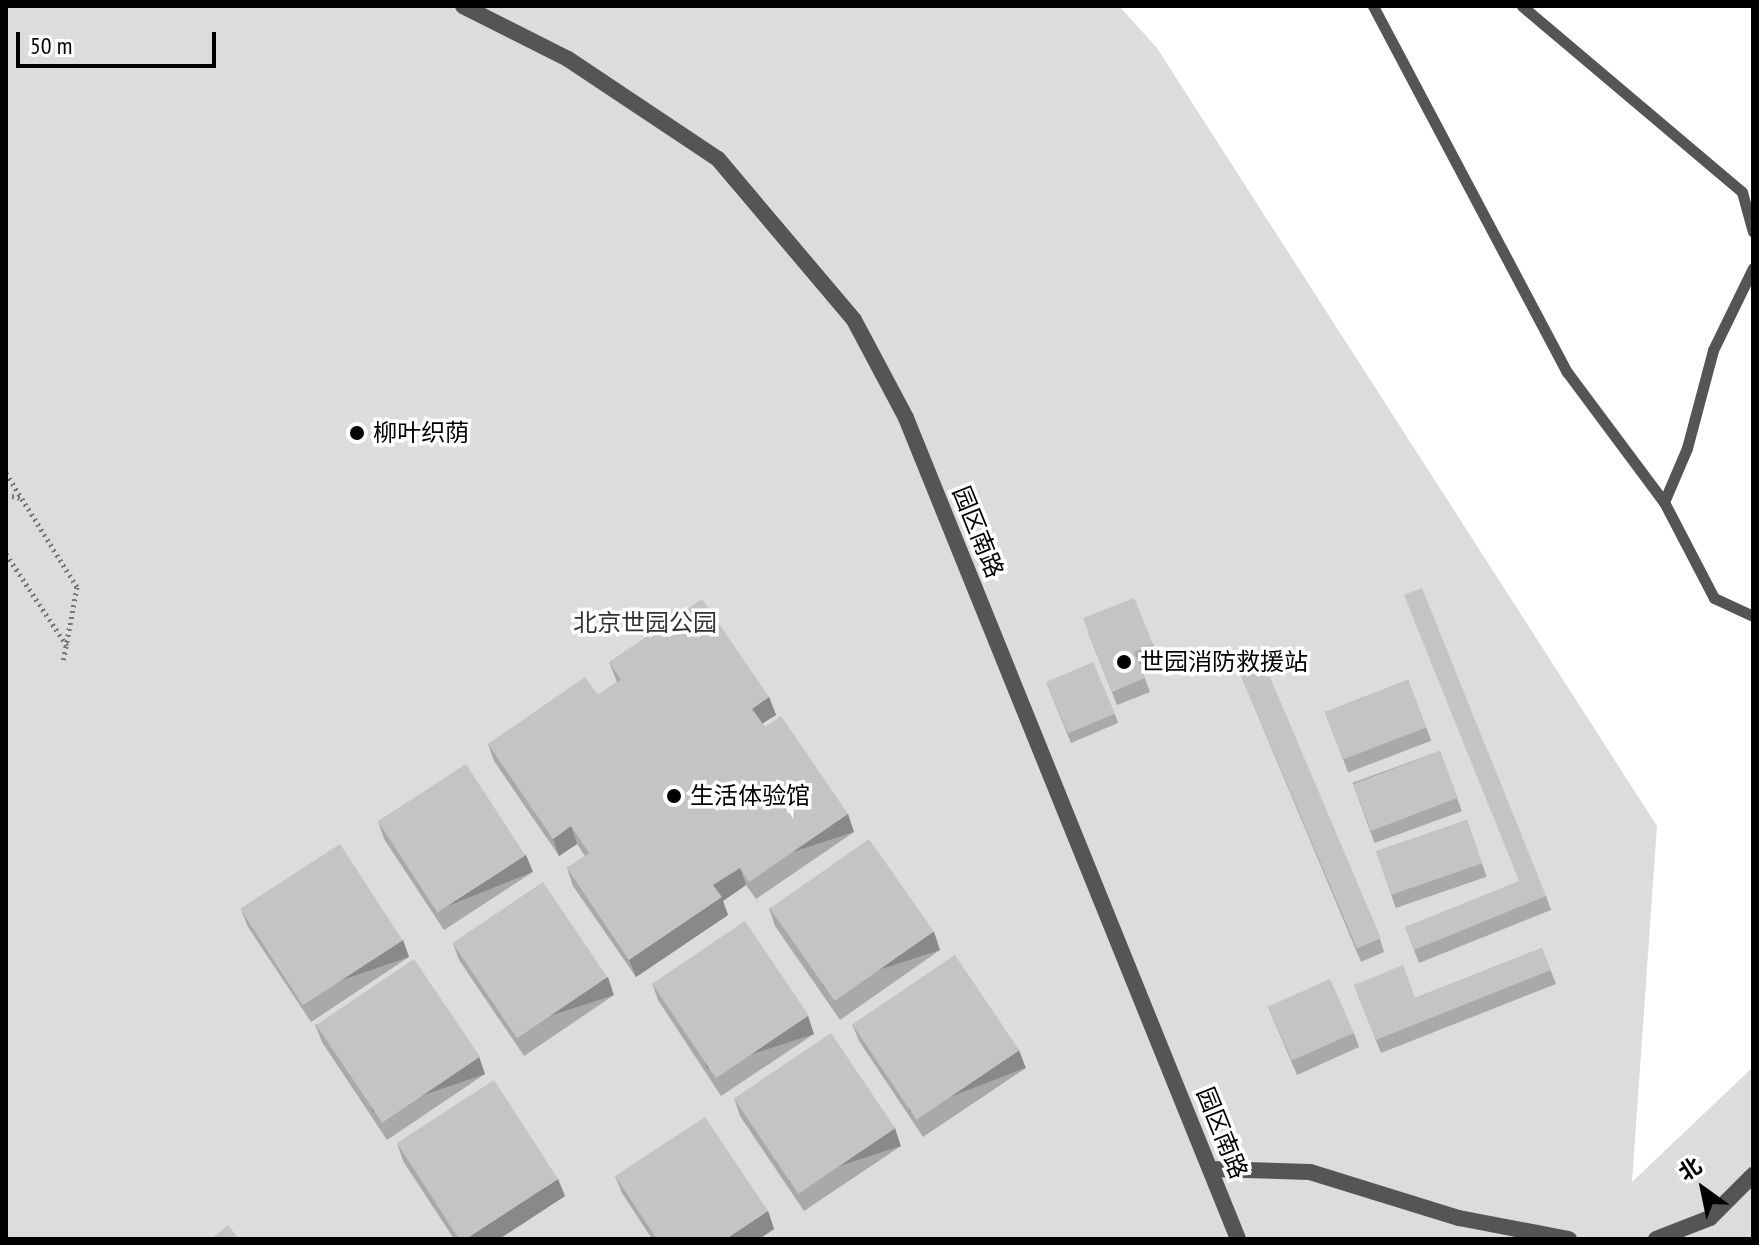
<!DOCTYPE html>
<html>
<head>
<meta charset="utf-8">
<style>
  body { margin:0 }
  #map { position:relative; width:1759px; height:1245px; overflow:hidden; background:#fff; font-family:"PT Sans Narrow","Noto Sans SC",sans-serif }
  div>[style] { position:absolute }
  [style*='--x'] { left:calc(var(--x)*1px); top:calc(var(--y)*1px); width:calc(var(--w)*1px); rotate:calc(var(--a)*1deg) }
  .green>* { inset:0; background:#dcdcdc }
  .path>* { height:5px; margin-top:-2.5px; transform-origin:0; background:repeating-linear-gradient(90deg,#777 0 2px,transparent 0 6px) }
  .service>* { height:11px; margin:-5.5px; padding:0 5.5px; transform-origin:5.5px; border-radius:5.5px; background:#555 }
  .tertiary>* { height:16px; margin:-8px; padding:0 8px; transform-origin:8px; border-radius:8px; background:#555 }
  .wall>* { inset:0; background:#a9a9a9; transform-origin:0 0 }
  .shaded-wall>* { inset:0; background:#898989; transform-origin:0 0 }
  .building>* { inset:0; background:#c4c4c4; transform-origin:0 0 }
  .dots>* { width:22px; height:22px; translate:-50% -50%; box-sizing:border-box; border:4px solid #fff; border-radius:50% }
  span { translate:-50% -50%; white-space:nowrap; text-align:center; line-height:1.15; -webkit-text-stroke:7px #fff; paint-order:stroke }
  .poi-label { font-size:24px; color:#000 }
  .left { translate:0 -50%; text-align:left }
  .street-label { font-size:24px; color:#000 }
  .park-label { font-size:24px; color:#333 }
  .frame { position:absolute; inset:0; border:8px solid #000; pointer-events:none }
  .north { position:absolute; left:1663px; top:1149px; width:80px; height:80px; -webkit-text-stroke:6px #fff; paint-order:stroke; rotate:327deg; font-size:22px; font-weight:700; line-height:32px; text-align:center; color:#000 }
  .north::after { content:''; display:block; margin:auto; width:28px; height:36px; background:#000; clip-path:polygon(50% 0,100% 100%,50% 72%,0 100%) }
  .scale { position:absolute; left:16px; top:32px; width:200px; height:36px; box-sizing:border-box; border:4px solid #000; border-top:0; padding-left:10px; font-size:24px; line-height:28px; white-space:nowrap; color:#000; -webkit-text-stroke:6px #fff; paint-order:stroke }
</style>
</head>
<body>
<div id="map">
  <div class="green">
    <div style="clip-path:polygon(6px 6px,1119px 6px,1157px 48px,1657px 826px,1632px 1182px,1753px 1067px,1753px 1239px,6px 1239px)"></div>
  </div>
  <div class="path">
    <div style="--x:6;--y:473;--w:134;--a:58.1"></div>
    <div style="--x:77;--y:587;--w:76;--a:100.6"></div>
    <div style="--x:6;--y:495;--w:15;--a:11"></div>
    <div style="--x:6;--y:554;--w:110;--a:56.5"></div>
  </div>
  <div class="service">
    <div style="--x:1373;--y:6;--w:414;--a:62.1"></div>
    <div style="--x:1567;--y:372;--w:162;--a:53.3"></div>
    <div style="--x:1664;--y:502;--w:108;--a:62.5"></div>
    <div style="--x:1714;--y:598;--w:43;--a:24.8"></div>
    <div style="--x:1522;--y:6;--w:288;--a:40.2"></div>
    <div style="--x:1742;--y:192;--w:41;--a:74.6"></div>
    <div style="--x:1664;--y:502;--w:59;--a:-66.9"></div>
    <div style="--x:1687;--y:448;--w:101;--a:-75.1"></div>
    <div style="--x:1713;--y:350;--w:91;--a:-64"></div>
  </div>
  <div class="tertiary">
    <div style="--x:463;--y:6;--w:118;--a:26.8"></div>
    <div style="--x:568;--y:59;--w:180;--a:33.7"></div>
    <div style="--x:718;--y:159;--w:211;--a:49.8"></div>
    <div style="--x:854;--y:320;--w:111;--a:62"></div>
    <div style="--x:906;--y:418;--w:886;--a:67.98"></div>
    <div style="--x:1211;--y:1169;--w:99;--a:1.7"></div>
    <div style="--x:1310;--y:1172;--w:156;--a:17.2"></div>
    <div style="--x:1459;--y:1218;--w:112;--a:10.8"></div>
    <div style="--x:1656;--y:1239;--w:58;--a:-21.3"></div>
    <div style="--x:1710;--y:1218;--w:61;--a:-45"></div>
  </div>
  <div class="wall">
    <div style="clip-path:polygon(1088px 632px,1153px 644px,1158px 658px,1140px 665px,1150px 692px,1117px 705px)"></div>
    <div style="clip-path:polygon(609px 662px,769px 697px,776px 715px,762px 724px,848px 814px,854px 832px,756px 899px,746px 885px,723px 901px,728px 915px,636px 977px,573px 886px,567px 868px,585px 856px,577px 844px,559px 856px,494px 761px,488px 744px,598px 695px,617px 682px)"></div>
    <div style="clip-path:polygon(1240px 673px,1380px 939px,1384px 952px,1361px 962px)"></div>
    <div style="left:1408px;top:680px;width:65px;height:89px;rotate:69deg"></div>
    <div style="clip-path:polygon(1046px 682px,1115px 714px,1118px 723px,1071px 743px)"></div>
    <div style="left:1440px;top:751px;width:64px;height:93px;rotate:70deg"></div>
    <div style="left:1467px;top:820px;width:60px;height:96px;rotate:71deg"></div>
    <div style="clip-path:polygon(378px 821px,526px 855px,533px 872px,444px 930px,384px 839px)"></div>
    <div style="clip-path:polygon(1546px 896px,1551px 910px,1419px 963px,1405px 927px)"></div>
    <div style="clip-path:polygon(769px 908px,934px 932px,940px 950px,840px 1020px,775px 926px)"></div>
    <div style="clip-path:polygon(241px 910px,403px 940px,409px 957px,311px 1022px,248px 927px)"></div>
    <div style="clip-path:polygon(453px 943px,614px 995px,524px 1056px,459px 960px)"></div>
    <div style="clip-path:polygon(1542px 948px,1556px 984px,1381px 1053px,1354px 985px,1415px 998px)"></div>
    <div style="clip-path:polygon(652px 983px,808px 1016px,814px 1034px,721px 1096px,658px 1000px)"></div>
    <div style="clip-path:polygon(1268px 1007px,1354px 1033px,1359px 1047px,1297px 1075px)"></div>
    <div style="clip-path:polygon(315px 1024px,479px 1057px,485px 1074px,387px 1140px,322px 1042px)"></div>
    <div style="clip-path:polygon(852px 1024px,1026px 1068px,923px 1137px,859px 1041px)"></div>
    <div style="clip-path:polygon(734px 1098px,901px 1146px,804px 1211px,740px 1116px)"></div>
    <div style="clip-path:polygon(397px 1143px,565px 1196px,499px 1239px,454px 1239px,403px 1161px)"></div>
    <div style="clip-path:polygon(615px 1176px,768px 1211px,774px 1229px,759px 1239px,652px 1239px,622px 1193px)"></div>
  </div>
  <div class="shaded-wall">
    <div style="clip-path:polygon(769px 697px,776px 715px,758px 726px,752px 709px)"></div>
    <div style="left:848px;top:814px;width:19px;height:120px;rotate:72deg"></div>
    <div style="clip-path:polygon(571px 826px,577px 844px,559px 856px,553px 839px)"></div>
    <div style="left:526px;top:855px;width:18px;height:105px;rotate:68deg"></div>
    <div style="clip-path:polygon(740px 868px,746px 885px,723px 901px,728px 915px,636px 977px,629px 960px,713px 885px)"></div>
    <div style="left:934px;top:932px;width:19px;height:122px;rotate:72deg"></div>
    <div style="left:403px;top:940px;width:18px;height:118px;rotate:71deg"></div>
    <div style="left:608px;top:977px;width:19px;height:109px;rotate:72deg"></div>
    <div style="left:808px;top:1016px;width:19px;height:112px;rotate:72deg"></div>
    <div style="left:1019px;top:1050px;width:19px;height:124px;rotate:69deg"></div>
    <div style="left:479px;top:1057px;width:18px;height:118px;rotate:71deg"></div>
    <div style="left:895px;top:1128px;width:19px;height:117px;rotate:72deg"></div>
    <div style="clip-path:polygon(558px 1179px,565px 1196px,499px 1239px,466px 1239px)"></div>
    <div style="clip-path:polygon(768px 1211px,774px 1229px,759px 1239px,726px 1239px)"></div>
  </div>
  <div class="building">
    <div style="clip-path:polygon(1422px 588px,1546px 896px,1414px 950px,1405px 927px,1519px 881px,1404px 595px)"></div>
    <div style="clip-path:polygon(1134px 598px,1153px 644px,1134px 652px,1145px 678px,1112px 692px,1083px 618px)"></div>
    <div style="clip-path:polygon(702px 599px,769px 697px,752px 709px,765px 727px,781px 716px,848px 814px,749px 882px,740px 868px,713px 885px,722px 897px,629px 960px,567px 868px,589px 853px,571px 826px,553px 839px,488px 744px,585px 677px,598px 695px,621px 680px,609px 662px)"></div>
    <div style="left:1093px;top:662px;width:56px;height:51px;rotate:67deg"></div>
    <div style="left:1264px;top:663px;width:299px;height:26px;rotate:67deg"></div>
    <div style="left:1408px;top:680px;width:51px;height:89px;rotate:69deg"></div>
    <div style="left:1440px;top:751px;width:50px;height:93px;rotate:69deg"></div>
    <div style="left:466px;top:764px;width:109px;height:105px;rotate:57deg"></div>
    <div style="left:1467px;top:820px;width:46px;height:96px;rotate:71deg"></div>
    <div style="left:869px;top:839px;width:113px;height:121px;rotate:55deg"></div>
    <div style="left:340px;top:844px;width:115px;height:119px;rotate:57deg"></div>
    <div style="left:543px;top:882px;width:115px;height:109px;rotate:56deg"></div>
    <div style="left:745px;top:921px;width:114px;height:112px;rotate:56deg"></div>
    <div style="clip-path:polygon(1542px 948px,1551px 970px,1376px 1040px,1354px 985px,1403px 965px,1415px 998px)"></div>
    <div style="left:955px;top:955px;width:115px;height:124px;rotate:56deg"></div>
    <div style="left:414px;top:959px;width:118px;height:118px;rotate:56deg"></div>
    <div style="left:1330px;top:979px;width:59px;height:68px;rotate:66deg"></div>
    <div style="left:831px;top:1033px;width:115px;height:117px;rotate:56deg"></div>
    <div style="clip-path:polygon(494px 1080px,558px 1179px,466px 1239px,459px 1239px,397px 1143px)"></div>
    <div style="clip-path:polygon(705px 1117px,768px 1211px,726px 1239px,657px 1239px,615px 1176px)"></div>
    <div style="clip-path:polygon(228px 1225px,239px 1239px,211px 1239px)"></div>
  </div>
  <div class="dots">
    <div style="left:357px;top:433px;background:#000"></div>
    <div style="left:1124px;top:662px;background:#000"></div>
    <div style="left:674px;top:796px;background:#000"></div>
  </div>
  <div class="poi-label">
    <span class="left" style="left:373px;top:433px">柳叶织荫</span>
    <span class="left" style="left:1140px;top:662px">世园消防救援站</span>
    <span class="left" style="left:690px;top:796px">生活体验馆</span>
  </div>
  <div class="street-label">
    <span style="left:978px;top:532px;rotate:68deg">园区南路</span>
    <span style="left:1222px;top:1133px;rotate:68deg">园区南路</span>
  </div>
  <div class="park-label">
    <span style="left:645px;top:623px">北京世园公园</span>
  </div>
  <div class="frame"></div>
  <div class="north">北</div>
  <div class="scale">50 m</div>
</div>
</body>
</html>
